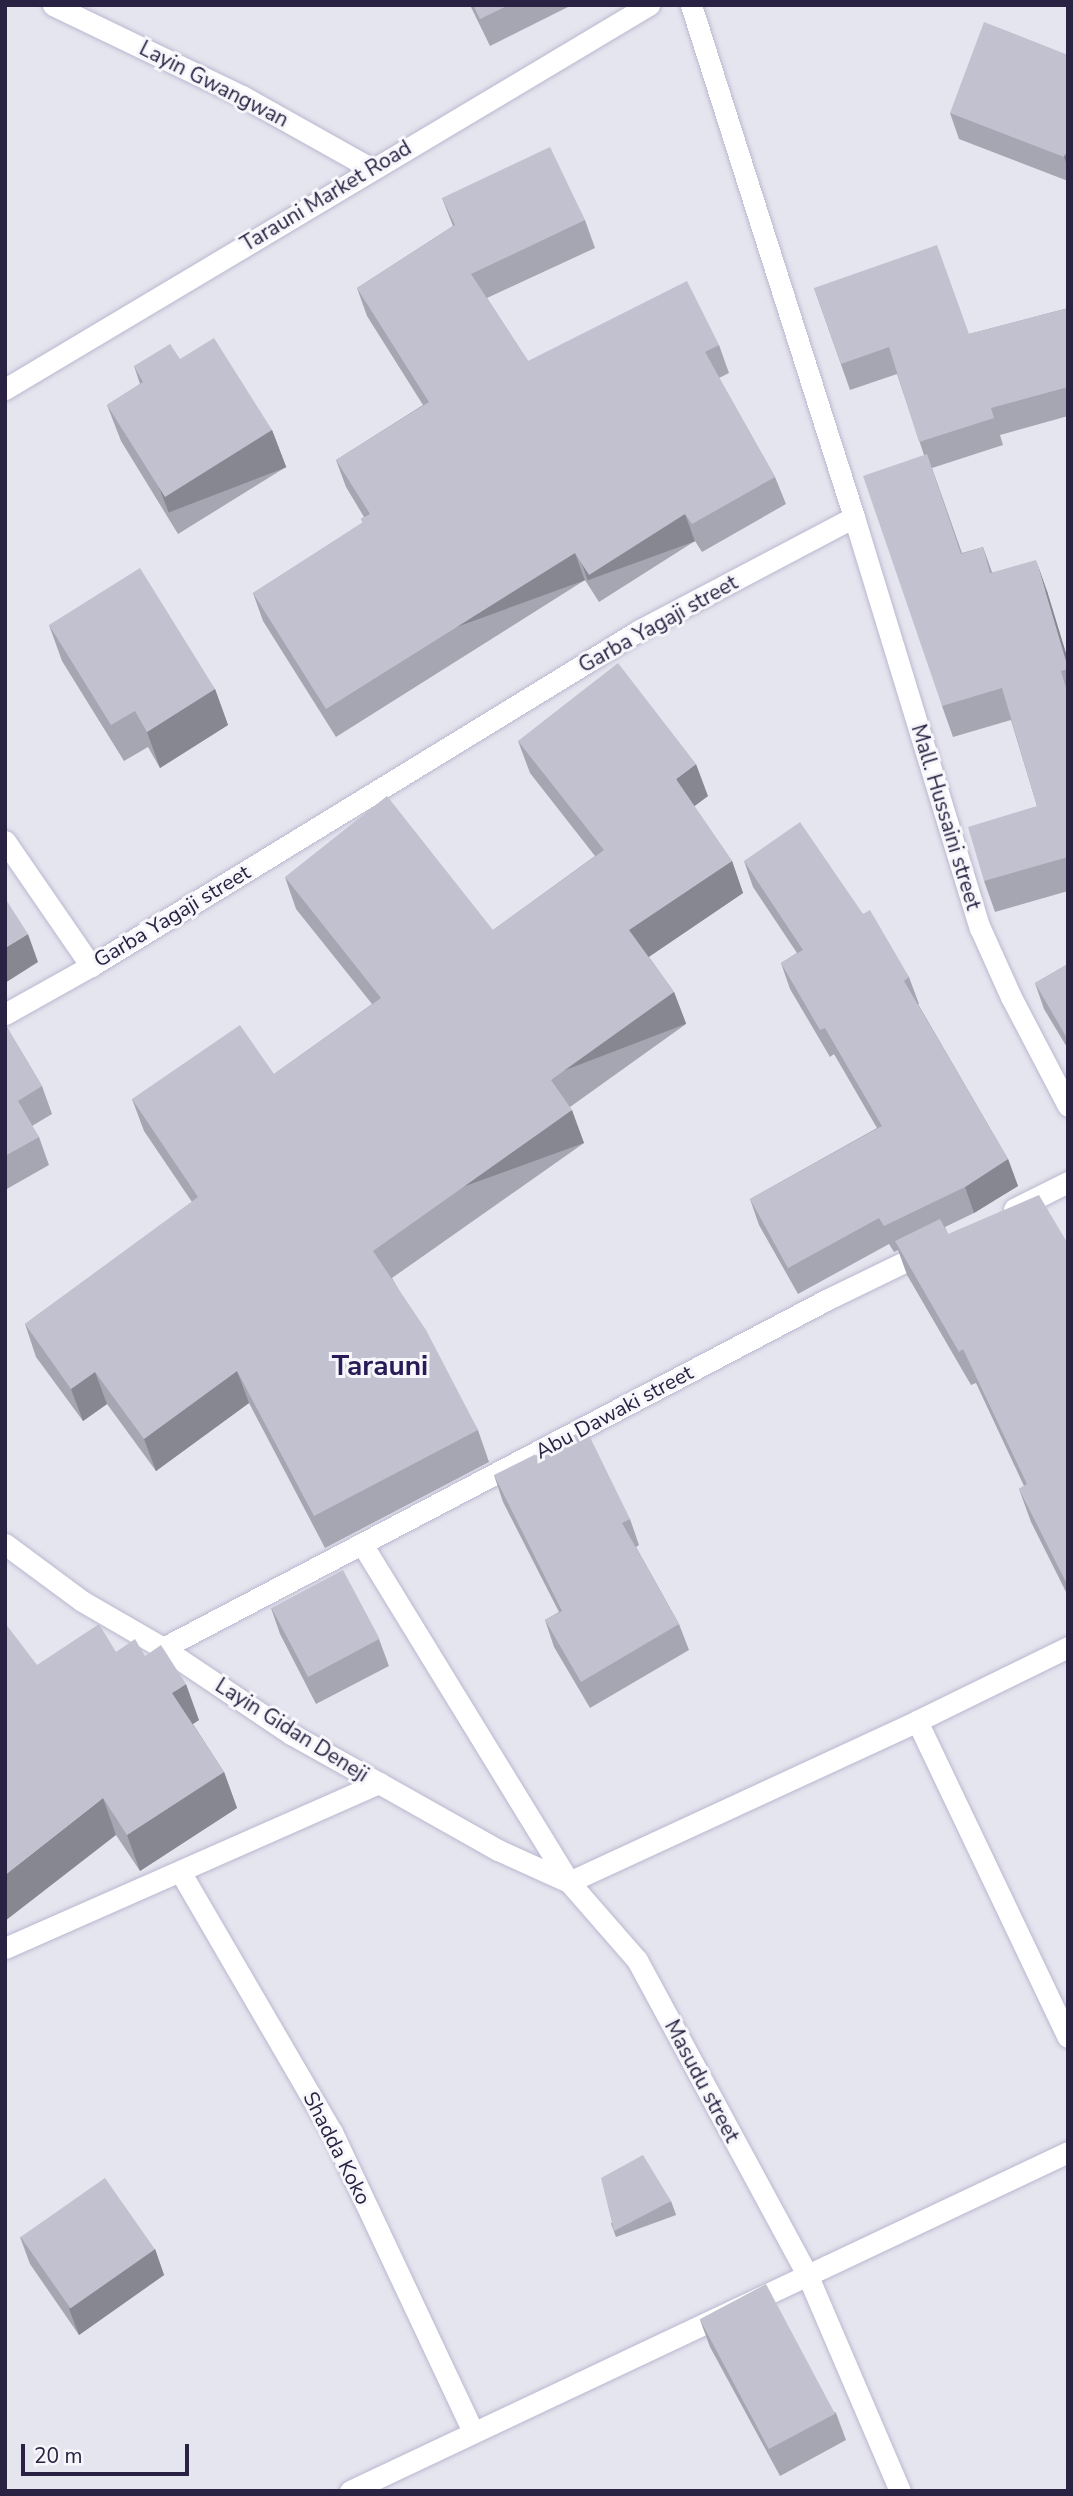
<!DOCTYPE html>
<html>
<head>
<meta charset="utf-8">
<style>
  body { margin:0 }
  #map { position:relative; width:1073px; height:2496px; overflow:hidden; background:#e5e5ef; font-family:"Nunito Sans",sans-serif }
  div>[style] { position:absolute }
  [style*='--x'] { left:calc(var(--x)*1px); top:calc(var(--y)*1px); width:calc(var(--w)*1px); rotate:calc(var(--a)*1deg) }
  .roads { filter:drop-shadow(0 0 2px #bab7cf) drop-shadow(0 0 2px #bab7cf) }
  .street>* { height:21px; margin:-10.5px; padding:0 10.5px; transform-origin:10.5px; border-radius:10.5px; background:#fff }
  .secondary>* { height:21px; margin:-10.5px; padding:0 10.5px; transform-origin:10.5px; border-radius:10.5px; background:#fff }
  .wall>* { inset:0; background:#a6a6b3; transform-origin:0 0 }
  .shaded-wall>* { inset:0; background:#878792; transform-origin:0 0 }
  .building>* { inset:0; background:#c1c1d0; transform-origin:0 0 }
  span { translate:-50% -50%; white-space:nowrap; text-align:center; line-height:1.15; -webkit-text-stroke:6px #f6f6fb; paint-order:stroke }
  .street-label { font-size:21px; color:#292242 }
  .district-label { font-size:28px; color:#291c56; font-weight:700 }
  .frame { position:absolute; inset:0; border:7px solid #292242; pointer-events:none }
  .scale { position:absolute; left:21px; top:2444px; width:168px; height:32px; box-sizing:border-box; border:4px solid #292242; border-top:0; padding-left:9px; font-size:21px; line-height:24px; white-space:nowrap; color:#292242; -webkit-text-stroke:5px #f6f6fb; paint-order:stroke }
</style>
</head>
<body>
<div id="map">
  <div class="roads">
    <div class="street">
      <div style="--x:53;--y:5;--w:210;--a:25.7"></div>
      <div style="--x:242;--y:96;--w:149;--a:29.3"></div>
      <div style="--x:854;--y:517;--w:430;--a:73"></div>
      <div style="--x:980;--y:928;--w:76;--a:65.8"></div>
      <div style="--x:1011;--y:997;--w:123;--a:62.4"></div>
      <div style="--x:5;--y:841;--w:152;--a:55.5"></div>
      <div style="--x:5;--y:1014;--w:98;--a:-29.2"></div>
      <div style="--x:91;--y:966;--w:641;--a:-31.48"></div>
      <div style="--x:638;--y:631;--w:244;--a:-27.8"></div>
      <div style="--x:854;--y:517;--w:537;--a:-107.66"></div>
      <div style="--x:1014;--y:1209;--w:60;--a:-26.6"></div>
      <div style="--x:5;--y:1544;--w:96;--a:36.5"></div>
      <div style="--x:82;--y:1601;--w:94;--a:30.1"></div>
      <div style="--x:163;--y:1648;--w:154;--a:33.9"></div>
      <div style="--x:291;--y:1734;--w:101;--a:29.1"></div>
      <div style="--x:379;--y:1783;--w:409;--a:156.2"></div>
      <div style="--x:362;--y:1544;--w:396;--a:58.5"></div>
      <div style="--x:569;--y:1882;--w:383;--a:-24.8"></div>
      <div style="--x:917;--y:1721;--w:168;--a:-26.1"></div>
      <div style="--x:163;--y:1648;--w:749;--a:-27.69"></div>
      <div style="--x:826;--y:1300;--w:114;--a:-25.9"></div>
      <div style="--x:917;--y:1721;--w:350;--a:64.5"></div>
      <div style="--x:379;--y:1783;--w:137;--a:29.4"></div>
      <div style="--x:498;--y:1850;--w:78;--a:24.3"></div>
      <div style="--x:569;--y:1882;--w:103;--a:48.9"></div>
      <div style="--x:637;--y:1960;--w:357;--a:61.6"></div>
      <div style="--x:807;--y:2274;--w:236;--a:66.8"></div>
      <div style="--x:181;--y:1873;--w:300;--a:59.8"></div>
      <div style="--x:332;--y:2132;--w:331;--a:64.8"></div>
      <div style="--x:350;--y:2491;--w:794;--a:-25.27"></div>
    </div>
    <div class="secondary">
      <div style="--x:5;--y:389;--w:750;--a:-30.81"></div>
    </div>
  </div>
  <div class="wall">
    <div style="clip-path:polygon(470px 5px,572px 5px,490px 46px)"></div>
    <div style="clip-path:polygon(1068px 55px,1068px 181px,959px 139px,950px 113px)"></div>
    <div style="clip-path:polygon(442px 198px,585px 220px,595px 248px,487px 298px,528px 361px,719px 345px,729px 373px,719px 378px,775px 477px,786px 504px,702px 552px,695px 541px,599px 602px,585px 580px,336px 737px,263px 621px,253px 593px,363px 523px,361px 519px,364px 517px,346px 487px,336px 460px,423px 405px,367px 316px,357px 288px,453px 226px)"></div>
    <div style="clip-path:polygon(814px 288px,969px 334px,1068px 308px,1068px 416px,1000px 435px,1003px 445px,932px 468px,962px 553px,983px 547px,992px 572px,1047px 591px,1068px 660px,1068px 891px,995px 912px,984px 881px,1037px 806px,1011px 720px,953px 737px,942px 706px,924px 455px,897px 374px,850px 390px)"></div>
    <div style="clip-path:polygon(180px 359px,272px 430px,286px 467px,178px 534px,121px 441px,107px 405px,140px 384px,134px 366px)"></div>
    <div style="clip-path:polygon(49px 625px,215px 689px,228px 725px,160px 768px,148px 747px,124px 761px,62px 661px)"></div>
    <div style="clip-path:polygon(518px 741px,708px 796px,694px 806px,732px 861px,743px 893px,649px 957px,674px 992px,686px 1024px,570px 1107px,584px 1143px,392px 1278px,478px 1430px,489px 1462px,325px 1548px,249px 1403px,156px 1471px,107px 1404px,83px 1421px,36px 1357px,25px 1324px,192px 1202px,144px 1131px,132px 1099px,274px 1074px,372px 1004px,296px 909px,285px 877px,493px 930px,595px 856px,530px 773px)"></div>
    <div style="clip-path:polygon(744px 861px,863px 914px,909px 977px,919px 1004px,918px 1004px,1008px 1159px,1018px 1186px,974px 1213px,945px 1227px,948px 1234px,1068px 1244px,1068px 1596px,1031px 1522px,1019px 1489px,1024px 1486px,976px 1383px,971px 1385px,907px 1275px,898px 1250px,894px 1252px,889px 1244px,798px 1294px,759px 1225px,750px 1199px,877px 1128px,834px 1054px,830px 1057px,790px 989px,781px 963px,797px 953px,753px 887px)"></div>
    <div style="clip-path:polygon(1068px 964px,1068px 1049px,1044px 1009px,1035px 983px)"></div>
    <div style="clip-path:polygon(5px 1024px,42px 1086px,52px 1114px,32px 1126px,39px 1137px,49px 1165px,5px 1190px)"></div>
    <div style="clip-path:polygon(494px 1475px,630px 1519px,639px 1545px,636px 1547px,679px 1624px,689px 1650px,590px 1708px,554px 1647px,545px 1620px,559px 1612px,503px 1502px)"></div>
    <div style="clip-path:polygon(271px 1608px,379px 1639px,389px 1666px,316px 1704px,280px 1634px)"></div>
    <div style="clip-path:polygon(116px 1652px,145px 1656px,199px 1720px,193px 1724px,224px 1772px,237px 1808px,140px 1871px,116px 1835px,37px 1665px)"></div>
    <div style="left:671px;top:2201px;width:15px;height:64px;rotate:70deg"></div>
    <div style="clip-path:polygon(20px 2237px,155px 2249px,164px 2275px,79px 2335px,30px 2264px)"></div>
    <div style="clip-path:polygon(700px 2320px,836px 2413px,846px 2440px,780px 2476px,710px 2347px)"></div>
  </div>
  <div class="shaded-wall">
    <div style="clip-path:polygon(1065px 154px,1068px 161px,1068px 168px,1064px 157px)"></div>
    <div style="left:272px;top:430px;width:40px;height:126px;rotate:69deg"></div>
    <div style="left:685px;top:514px;width:29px;height:114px;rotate:70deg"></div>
    <div style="left:575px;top:553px;width:29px;height:294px;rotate:70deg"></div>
    <div style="clip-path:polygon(1036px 560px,1047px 591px,1068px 660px,1068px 668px)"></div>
    <div style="clip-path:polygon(215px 689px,228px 725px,160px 768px,147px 732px)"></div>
    <div style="clip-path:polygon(696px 764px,708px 796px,688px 811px,676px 779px)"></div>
    <div style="clip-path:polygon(732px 861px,743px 893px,641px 962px,629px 930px)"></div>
    <div style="clip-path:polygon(28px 934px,38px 962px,5px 983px,5px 948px)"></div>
    <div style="left:674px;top:992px;width:34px;height:151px;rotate:69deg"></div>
    <div style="left:572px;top:1110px;width:35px;height:244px;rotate:70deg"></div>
    <div style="clip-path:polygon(1008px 1159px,1018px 1186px,974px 1213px,965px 1187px)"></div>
    <div style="clip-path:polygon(237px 1371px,249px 1403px,156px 1471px,144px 1439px)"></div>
    <div style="clip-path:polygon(95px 1372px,107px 1404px,83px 1421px,71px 1389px)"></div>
    <div style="clip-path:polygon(186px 1684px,199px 1720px,185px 1729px,172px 1693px)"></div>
    <div style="clip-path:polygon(224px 1772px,237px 1808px,140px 1871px,127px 1835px)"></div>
    <div style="clip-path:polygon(103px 1798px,116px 1835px,5px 1921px,5px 1875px)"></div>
    <div style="clip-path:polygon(155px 2249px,164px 2275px,79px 2335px,69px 2309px)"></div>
  </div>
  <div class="building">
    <div style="clip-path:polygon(473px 5px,509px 5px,480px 19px)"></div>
    <div style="clip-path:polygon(984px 22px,1068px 55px,1068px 155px,1065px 154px,1064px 157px,950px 113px)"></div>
    <div style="clip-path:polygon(550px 147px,585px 220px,471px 274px,528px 361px,687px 281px,719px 345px,705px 352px,775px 477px,692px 524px,685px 514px,589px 575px,575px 553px,326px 709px,253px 593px,363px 522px,361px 519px,370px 514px,336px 460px,429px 402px,357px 288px,455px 225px,442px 198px)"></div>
    <div style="clip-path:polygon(937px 245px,969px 334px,1068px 308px,1068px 387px,991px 408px,994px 418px,919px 442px,889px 347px,841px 364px,814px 288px)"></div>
    <div style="clip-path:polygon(214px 338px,272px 430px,165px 497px,107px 405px,143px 382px,134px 366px,170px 344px,180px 359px)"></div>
    <div style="clip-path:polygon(927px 454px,961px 554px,983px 547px,990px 573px,1036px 560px,1068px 668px,1068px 669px,1061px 671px,1068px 695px,1068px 857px,984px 881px,968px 827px,1037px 806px,1002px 688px,942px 706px,863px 476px)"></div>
    <div style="clip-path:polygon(140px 568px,215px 689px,147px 732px,135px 711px,111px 725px,49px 625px)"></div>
    <div style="clip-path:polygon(618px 663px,696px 764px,676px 779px,732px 861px,629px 930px,674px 992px,551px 1080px,572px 1110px,373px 1251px,426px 1330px,478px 1430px,314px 1516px,237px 1371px,144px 1439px,95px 1372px,71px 1389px,25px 1324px,198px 1197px,132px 1099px,240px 1025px,274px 1074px,381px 998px,285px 877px,387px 796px,493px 930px,604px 850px,518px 741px)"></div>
    <div style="clip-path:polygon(800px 822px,863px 914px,870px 910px,909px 977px,904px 981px,1008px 1159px,965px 1187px,884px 1226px,879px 1218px,788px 1268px,750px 1199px,882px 1126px,825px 1028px,820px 1030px,781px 963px,803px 950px,744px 861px)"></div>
    <div style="clip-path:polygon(5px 898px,28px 934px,5px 948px)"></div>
    <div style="clip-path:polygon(1068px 964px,1068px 1040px,1035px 983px)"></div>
    <div style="clip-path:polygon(5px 1024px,42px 1086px,18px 1101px,39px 1137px,5px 1156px)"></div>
    <div style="clip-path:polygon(1039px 1195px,1068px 1244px,1068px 1586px,1019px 1489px,1027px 1484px,963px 1349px,959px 1352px,895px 1241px,940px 1219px,948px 1234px)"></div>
    <div style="clip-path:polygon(586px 1429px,630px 1519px,622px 1523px,679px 1624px,581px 1682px,545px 1620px,562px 1611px,494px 1475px)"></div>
    <div style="left:343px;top:1570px;width:78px;height:81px;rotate:62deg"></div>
    <div style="clip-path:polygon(5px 1623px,37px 1665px,99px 1624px,116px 1652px,135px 1639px,145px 1656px,161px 1645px,186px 1684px,172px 1693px,224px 1772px,127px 1835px,103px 1798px,5px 1875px)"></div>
    <div style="clip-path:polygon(643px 2155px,671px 2201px,614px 2231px,601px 2178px)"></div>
    <div style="left:105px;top:2178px;width:87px;height:103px;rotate:55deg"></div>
    <div style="left:766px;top:2284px;width:147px;height:75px;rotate:62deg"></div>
  </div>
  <div class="street-label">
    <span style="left:214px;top:84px;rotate:27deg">Layin Gwangwan</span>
    <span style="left:326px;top:196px;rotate:-31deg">Tarauni Market Road</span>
    <span style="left:658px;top:624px;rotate:-29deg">Garba Yagaji street</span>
    <span style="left:946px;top:817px;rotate:73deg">Mall. Hussaini street</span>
    <span style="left:172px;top:916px;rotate:-31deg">Garba Yagaji street</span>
    <span style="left:614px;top:1412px;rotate:-28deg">Abu Dawaki street</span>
    <span style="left:292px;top:1730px;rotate:32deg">Layin Gidan Deneji</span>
    <span style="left:702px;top:2081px;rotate:62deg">Masudu street</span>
    <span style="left:337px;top:2148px;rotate:63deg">Shadda Koko</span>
  </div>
  <div class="district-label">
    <span style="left:380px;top:1366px">Tarauni</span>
  </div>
  <div class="frame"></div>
  <div class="scale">20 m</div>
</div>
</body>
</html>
